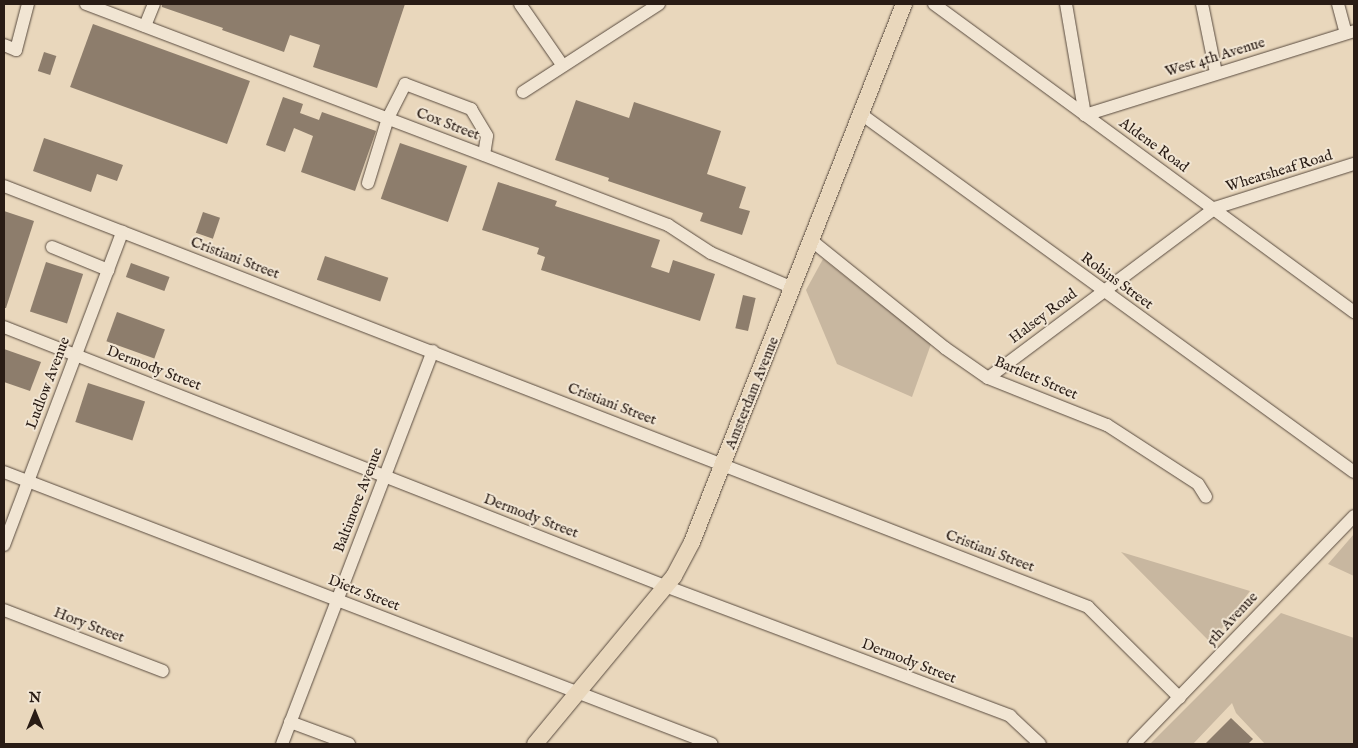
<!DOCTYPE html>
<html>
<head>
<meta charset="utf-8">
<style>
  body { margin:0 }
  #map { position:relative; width:1358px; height:748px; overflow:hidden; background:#e9d7bc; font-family:"IM FELL English",serif }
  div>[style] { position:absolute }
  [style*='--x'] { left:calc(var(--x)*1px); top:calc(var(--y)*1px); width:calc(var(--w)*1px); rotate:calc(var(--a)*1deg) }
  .green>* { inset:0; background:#c8b7a0 }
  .building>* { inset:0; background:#8d7d6c; transform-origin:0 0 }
  .roads { filter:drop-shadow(0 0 1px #594b3f) drop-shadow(0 0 1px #594b3f) }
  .minor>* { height:12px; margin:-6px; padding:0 6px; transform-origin:6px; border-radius:6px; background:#f1e5d3 }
  .major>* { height:16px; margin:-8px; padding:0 8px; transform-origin:8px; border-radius:8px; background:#e9d7bc }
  span { translate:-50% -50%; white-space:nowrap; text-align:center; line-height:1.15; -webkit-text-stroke:4px #f1e5d3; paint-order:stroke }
  .street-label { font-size:15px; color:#291c15 }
  .frame { position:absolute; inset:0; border:5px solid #291c15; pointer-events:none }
  .north { position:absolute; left:10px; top:688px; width:50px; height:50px; -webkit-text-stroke:4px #f1e5d3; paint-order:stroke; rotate:0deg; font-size:14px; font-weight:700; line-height:20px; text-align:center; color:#291c15 }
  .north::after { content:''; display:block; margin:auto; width:18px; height:22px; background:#291c15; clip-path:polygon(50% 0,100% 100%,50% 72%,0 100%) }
</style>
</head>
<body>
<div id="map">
  <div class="green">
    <div style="clip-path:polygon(823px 259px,931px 344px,912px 397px,837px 364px,806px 290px)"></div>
    <div style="clip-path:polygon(1354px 534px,1354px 576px,1328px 564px)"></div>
    <div style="clip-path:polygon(1121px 552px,1250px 591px,1211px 643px)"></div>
    <div style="clip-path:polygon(1281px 613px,1354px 638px,1354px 744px,1265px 744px,1236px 713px,1232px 703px,1193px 744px,1150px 744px)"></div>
  </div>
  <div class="building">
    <div style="clip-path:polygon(162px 4px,405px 4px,377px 88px,313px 67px,320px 45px,290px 35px,284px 52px,222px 30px,223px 28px,162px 7px)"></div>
    <div style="left:93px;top:24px;width:167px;height:67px;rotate:20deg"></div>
    <div style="left:44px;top:52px;width:13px;height:20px;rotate:18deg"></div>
    <div style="clip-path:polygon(283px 97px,303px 104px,300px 113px,319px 120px,322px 112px,376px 131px,355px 191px,301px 172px,313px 136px,294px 128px,285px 152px,266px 145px)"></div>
    <div style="clip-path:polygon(576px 100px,629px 118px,634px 102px,721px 131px,707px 174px,746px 187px,739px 208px,750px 211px,742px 235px,700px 221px,703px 213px,608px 181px,609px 178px,555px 160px)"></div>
    <div style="clip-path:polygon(44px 138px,123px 165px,117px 181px,97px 174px,91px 192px,33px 171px)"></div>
    <div style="left:400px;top:143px;width:71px;height:59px;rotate:19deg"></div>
    <div style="clip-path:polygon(498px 182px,557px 201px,555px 206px,660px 240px,651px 267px,669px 273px,673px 260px,715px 274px,700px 321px,541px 270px,545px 257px,537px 254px,539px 248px,482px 230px)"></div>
    <div style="clip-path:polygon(4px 211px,34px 221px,6px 308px,4px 308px)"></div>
    <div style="left:203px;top:212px;width:18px;height:22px;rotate:19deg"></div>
    <div style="left:325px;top:256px;width:67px;height:25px;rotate:19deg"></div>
    <div style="left:46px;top:262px;width:39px;height:52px;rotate:18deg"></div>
    <div style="left:131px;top:263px;width:41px;height:15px;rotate:20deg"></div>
    <div style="left:743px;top:295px;width:13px;height:34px;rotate:13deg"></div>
    <div style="left:117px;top:312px;width:51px;height:31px;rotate:20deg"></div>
    <div style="clip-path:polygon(4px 349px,41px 362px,30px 391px,4px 382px)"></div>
    <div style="left:88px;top:383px;width:60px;height:41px;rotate:18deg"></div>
    <div style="clip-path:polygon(1231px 718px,1253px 739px,1248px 744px,1205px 744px)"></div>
  </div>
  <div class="roads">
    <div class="minor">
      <div style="--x:86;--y:4;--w:623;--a:20.79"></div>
      <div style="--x:668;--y:225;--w:51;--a:33.1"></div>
      <div style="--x:711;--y:253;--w:89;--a:23.1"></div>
      <div style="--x:520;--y:4;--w:75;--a:55.3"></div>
      <div style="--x:934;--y:4;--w:521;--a:36.25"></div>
      <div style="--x:1066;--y:4;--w:113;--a:80.3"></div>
      <div style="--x:1085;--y:115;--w:282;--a:-17.3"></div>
      <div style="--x:1202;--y:4;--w:70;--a:78.5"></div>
      <div style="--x:1338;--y:4;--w:30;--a:75"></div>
      <div style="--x:145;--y:26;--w:24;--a:-68"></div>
      <div style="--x:4;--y:45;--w:13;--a:23"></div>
      <div style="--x:16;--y:50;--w:48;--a:-75.4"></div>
      <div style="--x:523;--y:92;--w:162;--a:-32.9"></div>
      <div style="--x:861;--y:114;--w:609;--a:35.99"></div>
      <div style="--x:368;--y:183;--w:68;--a:-72.9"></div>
      <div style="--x:388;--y:118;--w:38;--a:-63"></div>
      <div style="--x:405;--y:84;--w:71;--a:20.7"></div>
      <div style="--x:471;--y:109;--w:31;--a:59"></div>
      <div style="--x:487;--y:136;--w:19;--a:99"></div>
      <div style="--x:4;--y:186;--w:1163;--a:21.22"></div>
      <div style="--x:1088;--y:607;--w:129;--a:44.7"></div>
      <div style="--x:812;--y:241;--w:171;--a:38.8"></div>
      <div style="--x:945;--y:348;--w:52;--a:34.9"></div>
      <div style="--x:988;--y:378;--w:128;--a:21.6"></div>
      <div style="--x:1107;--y:425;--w:108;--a:33"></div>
      <div style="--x:1198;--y:484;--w:15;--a:58"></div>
      <div style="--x:52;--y:247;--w:61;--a:22.3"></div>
      <div style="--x:4;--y:327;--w:710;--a:21.4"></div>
      <div style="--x:665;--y:586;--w:369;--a:20.6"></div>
      <div style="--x:1010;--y:716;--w:41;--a:43"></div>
      <div style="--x:988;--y:378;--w:284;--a:-36.8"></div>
      <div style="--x:1215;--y:208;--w:146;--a:-17.6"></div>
      <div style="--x:4;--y:472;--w:758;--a:21.02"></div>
      <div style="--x:4;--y:545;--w:335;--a:-69.3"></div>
      <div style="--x:4;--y:610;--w:170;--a:21"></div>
      <div style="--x:290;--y:722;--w:63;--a:20.4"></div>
      <div style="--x:282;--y:744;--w:421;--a:-69"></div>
      <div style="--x:1134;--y:744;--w:317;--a:-46"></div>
    </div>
    <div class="major">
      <div style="--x:535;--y:744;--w:218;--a:-50.4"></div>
      <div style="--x:674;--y:576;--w:38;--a:-62"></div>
      <div style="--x:692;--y:542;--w:578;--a:-68.49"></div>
    </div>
  </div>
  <div class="street-label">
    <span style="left:1215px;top:57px;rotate:-17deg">West 4th Avenue</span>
    <span style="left:448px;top:124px;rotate:21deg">Cox Street</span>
    <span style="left:1154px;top:145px;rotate:36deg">Aldene Road</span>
    <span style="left:1279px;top:171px;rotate:-17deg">Wheatsheaf Road</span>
    <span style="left:235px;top:258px;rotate:21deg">Cristiani Street</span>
    <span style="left:1117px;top:281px;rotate:36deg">Robins Street</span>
    <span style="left:1043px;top:316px;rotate:-37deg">Halsey Road</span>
    <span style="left:154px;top:368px;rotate:21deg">Dermody Street</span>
    <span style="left:1036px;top:378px;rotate:23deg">Bartlett Street</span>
    <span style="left:48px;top:383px;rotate:-69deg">Ludlow Avenue</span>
    <span style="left:752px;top:393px;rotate:-68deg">Amsterdam Avenue</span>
    <span style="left:612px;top:404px;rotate:21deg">Cristiani Street</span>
    <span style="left:358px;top:500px;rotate:-69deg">Baltimore Avenue</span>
    <span style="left:531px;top:516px;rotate:21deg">Dermody Street</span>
    <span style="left:990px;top:551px;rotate:21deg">Cristiani Street</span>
    <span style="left:364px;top:593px;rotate:21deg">Dietz Street</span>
    <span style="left:1232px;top:619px;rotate:-47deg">5th Avenue</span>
    <span style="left:89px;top:625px;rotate:21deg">Hory Street</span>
    <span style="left:909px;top:661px;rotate:21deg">Dermody Street</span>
  </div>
  <div class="frame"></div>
  <div class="north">N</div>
</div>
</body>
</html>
